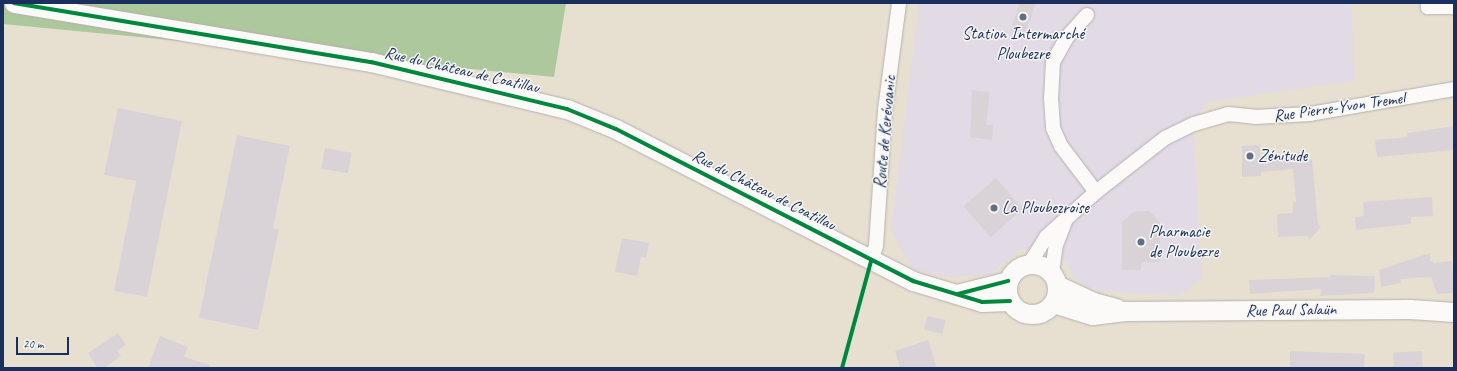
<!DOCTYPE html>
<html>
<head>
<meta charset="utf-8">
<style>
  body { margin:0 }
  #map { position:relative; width:1457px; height:371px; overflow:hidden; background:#e7e0d1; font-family:Caveat,sans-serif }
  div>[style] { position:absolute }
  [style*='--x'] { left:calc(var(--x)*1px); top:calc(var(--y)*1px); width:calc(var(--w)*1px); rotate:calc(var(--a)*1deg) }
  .built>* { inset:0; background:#e2dae5 }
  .forest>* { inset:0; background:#adc89c }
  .building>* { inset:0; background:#d9d3d8; transform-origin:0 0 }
  .roads { filter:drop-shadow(0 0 1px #b4b1ad) drop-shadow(0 0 1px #b4b1ad) }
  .minor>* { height:14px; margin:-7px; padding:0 7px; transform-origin:7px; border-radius:7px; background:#fbfaf8 }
  .secondary>* { height:19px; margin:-9.5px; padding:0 9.5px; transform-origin:9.5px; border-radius:9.5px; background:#fbfaf8 }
  .secondary>.ring { margin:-9.5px; padding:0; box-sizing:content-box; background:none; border:19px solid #fbfaf8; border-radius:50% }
  .cycleway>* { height:4px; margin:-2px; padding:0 2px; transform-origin:2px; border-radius:2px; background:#00873e }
  .dots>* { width:11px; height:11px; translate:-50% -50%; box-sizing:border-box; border:2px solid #f6f6f2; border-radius:50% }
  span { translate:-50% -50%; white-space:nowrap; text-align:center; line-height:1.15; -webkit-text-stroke:3px #f6f6f2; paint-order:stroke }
  .poi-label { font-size:17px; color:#1b2f5e }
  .left { translate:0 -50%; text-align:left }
  .street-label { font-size:17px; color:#1b2f5e }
  .frame { position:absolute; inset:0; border:4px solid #1b2f5e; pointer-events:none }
  .scale { position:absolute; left:16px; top:337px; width:53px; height:18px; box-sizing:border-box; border:2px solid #1b2f5e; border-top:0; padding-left:5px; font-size:12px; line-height:14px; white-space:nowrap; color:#1b2f5e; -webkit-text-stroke:3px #f6f6f2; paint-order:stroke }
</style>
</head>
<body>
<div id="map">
  <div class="built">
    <div style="clip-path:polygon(919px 3px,1351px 3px,1355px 81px,1207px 102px,1193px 123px,1202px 278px,1178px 296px,1098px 291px,1075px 279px,1065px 261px,1022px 249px,990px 275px,951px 277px,911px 269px,891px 229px)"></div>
  </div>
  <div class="forest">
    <div style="clip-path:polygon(3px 3px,566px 3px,554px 77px,3px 24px)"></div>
  </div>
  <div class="building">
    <div style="clip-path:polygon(1020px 3px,1036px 3px,1024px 36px,1010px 31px)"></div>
    <div style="clip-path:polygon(972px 90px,990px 92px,986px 125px,993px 125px,992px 140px,970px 137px)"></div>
    <div style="clip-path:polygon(118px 108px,182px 121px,147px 297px,114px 291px,136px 181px,104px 175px)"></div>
    <div style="clip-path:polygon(1454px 126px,1454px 150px,1377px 157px,1375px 140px,1408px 137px,1407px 133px)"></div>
    <div style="clip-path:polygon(237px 135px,290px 146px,273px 228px,279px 229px,258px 330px,199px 318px)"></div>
    <div style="clip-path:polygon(1260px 145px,1260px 156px,1304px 152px,1305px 160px,1312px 160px,1318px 224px,1321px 227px,1310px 239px,1307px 236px,1278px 237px,1277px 214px,1293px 213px,1293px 202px,1296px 202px,1293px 169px,1261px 172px,1261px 176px,1242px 177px,1242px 146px)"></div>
    <div style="left:325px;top:148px;width:27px;height:21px;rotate:10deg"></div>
    <div style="left:996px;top:178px;width:41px;height:43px;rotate:49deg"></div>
    <div style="clip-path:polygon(1432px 197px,1433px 216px,1411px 217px,1411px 224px,1356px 230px,1355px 217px,1364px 216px,1363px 202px)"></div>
    <div style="clip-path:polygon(1149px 211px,1160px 222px,1160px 262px,1141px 262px,1141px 270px,1122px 270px,1122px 222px,1133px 212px)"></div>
    <div style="clip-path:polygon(622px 238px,649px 243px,646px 258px,641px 257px,637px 276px,615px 272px)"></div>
    <div style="clip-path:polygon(1430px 253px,1430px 261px,1433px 261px,1433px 263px,1452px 261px,1454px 293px,1437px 294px,1431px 277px,1400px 279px,1401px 283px,1381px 287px,1379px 270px)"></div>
    <div style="clip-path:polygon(1330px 275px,1375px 276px,1374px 293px,1320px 296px,1321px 289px,1250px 294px,1249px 280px,1329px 277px,1330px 282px)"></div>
    <div style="left:927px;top:316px;width:19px;height:14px;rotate:12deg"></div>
    <div style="clip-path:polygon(118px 333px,126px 345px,117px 351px,121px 356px,104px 368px,97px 368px,88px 353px)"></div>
    <div style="clip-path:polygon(160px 336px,188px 347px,184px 357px,210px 365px,210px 368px,148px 368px)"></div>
    <div style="clip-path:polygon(928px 340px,937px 368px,900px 368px,895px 351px)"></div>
    <div style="clip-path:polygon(1290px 351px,1365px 354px,1364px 368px,1290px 368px)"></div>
    <div style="left:1422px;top:351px;width:17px;height:29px;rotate:87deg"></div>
  </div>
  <div class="roads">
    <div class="minor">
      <div style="--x:1432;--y:3;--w:6;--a:135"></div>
      <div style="--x:1428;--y:7;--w:26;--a:0"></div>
      <div style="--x:1087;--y:15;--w:30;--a:132"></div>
      <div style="--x:1067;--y:37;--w:29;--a:119"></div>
      <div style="--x:1053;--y:62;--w:36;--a:93"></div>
      <div style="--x:1051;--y:98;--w:30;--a:86"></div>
      <div style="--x:1053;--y:128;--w:20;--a:66"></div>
      <div style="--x:1061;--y:146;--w:58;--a:52.7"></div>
      <div style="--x:871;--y:261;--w:16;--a:-72"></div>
      <div style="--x:876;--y:246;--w:136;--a:-86.2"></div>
      <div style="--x:885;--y:110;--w:108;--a:-82.5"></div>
      <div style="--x:1030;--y:263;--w:31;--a:-58"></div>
      <div style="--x:1046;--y:237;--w:67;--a:-42"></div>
      <div style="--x:1096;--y:192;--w:88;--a:-38"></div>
      <div style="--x:1165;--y:138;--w:32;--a:-26"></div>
      <div style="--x:1194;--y:124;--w:35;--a:-16"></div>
      <div style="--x:1228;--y:114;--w:27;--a:6"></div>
      <div style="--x:1255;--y:117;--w:55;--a:-3.1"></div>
      <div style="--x:1310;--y:114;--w:146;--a:-9.8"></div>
      <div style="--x:1052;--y:272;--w:27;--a:-82"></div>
      <div style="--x:1056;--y:245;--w:26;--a:-69"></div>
    </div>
    <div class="secondary">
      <div style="--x:14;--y:3;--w:362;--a:9.4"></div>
      <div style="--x:371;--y:62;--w:202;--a:13.5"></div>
      <div style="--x:567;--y:109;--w:53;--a:22.2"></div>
      <div style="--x:616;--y:129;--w:334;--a:27.1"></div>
      <div style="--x:913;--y:281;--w:72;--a:16.9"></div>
      <div style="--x:982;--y:302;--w:28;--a:-2"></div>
      <div class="ring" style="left:1007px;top:264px;width:31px;height:31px"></div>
      <div style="--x:1057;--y:285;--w:40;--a:25"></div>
      <div style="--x:1093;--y:302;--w:24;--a:15"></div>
      <div style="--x:957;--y:294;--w:53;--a:-14.3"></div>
      <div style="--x:1053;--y:303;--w:41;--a:17.1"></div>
      <div style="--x:1092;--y:315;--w:35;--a:-7"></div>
      <div style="--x:1127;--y:311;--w:283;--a:-0.4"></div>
      <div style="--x:1410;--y:309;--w:44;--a:3.9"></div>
    </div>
  </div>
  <div class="cycleway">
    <div style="--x:14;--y:3;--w:362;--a:9.4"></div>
    <div style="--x:371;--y:62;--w:202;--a:13.5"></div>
    <div style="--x:567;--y:109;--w:53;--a:22.2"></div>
    <div style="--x:616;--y:129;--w:334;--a:27.1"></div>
    <div style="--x:913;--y:281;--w:72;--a:16.9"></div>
    <div style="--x:982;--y:302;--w:28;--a:-2"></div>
    <div style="--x:958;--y:294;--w:52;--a:-14.6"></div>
    <div style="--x:842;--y:368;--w:111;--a:-74.8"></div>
  </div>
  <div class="dots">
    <div style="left:1023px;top:17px;background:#626d86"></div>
    <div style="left:1250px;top:156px;background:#626d86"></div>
    <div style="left:994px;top:208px;background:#626d86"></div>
    <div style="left:1141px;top:242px;background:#626d86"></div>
  </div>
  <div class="poi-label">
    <span style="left:1023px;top:44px">Station Intermarché<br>Ploubezre</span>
    <span class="left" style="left:1258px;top:156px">Zénitude</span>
    <span class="left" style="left:1002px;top:208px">La Ploubezroise</span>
    <span class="left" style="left:1149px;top:242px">Pharmacie<br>de Ploubezre</span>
  </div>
  <div class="street-label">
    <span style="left:462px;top:70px;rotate:13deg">Rue du Château de Coatillau</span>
    <span style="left:1339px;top:107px;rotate:-8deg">Rue Pierre-Yvon Tremel</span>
    <span style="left:885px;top:132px;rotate:-85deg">Route de Kerévoanic</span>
    <span style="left:764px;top:190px;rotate:27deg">Rue du Château de Coatillau</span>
    <span style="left:1291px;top:310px;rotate:-1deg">Rue Paul Salaün</span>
  </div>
  <div class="frame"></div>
  <div class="scale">20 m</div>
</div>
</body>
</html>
